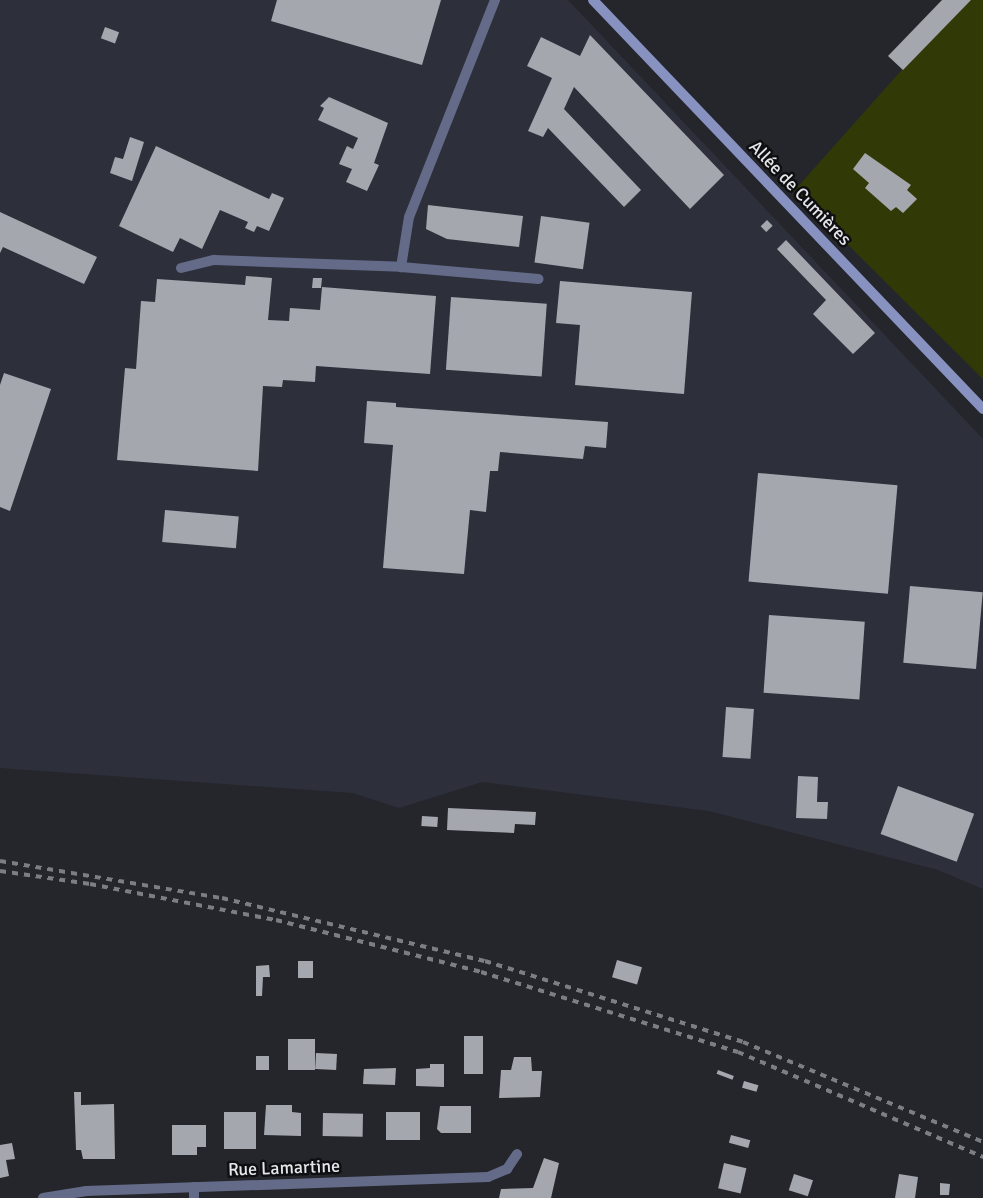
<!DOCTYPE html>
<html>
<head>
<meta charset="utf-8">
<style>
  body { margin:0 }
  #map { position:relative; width:983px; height:1198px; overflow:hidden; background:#25262c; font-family:Signika,sans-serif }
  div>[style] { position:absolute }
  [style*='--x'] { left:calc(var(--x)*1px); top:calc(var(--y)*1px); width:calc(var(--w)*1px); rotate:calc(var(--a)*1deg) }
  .built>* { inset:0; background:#2d2f3b }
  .green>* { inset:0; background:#313a06 }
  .building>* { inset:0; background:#a5a7ae; transform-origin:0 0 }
  .service>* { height:10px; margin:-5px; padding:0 5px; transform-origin:5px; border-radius:5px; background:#646b88 }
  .minor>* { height:10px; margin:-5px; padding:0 5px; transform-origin:5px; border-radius:5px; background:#646b88 }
  .secondary>* { height:10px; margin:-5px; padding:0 5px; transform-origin:5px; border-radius:5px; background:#8792c0 }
  .rail>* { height:4px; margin-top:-2px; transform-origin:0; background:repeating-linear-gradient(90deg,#7d7e83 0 6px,transparent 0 12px) }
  span { translate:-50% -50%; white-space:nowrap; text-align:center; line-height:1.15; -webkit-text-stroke:5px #0f0f12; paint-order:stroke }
  .street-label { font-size:18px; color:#e5e6ea }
</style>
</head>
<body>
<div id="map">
  <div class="built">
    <div style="clip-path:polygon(0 0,568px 0,983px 439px,983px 889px,938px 870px,709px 811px,482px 782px,399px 808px,353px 793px,0 768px)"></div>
  </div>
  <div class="green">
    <div style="clip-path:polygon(964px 0,983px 0,983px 379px,794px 191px)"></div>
  </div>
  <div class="building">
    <div style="clip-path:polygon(277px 0,441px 0,422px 65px,271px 21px)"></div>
    <div style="clip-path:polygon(942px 0,971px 0,903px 70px,888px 56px)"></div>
    <div style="left:105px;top:27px;width:15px;height:12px;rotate:20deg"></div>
    <div style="clip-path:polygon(590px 35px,724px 175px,690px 209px,574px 87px,564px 109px,641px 190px,624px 207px,548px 128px,543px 137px,528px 131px,552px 78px,527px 66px,541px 37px,580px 56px)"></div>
    <div style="clip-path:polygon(329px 97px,388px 123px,374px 163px,379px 165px,367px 191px,346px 182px,352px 169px,339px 164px,347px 146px,353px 149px,358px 138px,318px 120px,324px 108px,320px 106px)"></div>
    <div style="clip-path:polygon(130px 137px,144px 142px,132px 181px,110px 173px,115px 157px,123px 159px)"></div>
    <div style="clip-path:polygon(156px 146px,269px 199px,272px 193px,284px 198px,269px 231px,257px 226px,254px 232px,245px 228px,248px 222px,220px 210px,202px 249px,180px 238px,173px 252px,119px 226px)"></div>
    <div style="clip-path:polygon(865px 153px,911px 185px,907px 190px,917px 199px,903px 213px,896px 207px,891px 211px,865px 188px,869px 183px,853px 169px)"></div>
    <div style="clip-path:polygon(428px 205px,523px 216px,519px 247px,447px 239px,426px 229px)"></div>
    <div style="clip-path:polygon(0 212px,97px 257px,84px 284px,3px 247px,0 253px)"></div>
    <div style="left:541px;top:216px;width:49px;height:47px;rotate:8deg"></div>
    <div style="left:767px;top:220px;width:8px;height:9px;rotate:45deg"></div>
    <div style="clip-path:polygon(786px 240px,875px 333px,853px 354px,813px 314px,826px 300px,777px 249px)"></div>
    <div style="clip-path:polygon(246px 276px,272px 278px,268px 320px,289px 321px,290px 308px,320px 310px,322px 287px,436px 296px,430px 374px,316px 366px,315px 382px,283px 380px,282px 387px,263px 386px,258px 471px,117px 460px,125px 368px,136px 369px,141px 301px,155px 302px,157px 279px,245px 285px)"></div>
    <div style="clip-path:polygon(313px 278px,322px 278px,321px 288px,312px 288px)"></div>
    <div style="clip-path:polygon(560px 281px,692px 292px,684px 394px,575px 385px,580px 325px,556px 323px)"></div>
    <div style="left:451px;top:297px;width:96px;height:73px;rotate:4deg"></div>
    <div style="clip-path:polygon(4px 373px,51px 389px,10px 511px,0 507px,0 385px)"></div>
    <div style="clip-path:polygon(367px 401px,396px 403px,396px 407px,608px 422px,606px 448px,585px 446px,583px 459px,500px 452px,498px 471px,490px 471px,486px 512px,470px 510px,464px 574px,383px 568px,393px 445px,364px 443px)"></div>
    <div style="left:758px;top:473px;width:140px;height:109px;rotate:5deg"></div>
    <div style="left:165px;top:510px;width:74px;height:32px;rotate:5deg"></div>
    <div style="left:910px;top:586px;width:73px;height:77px;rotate:5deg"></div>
    <div style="left:769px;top:615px;width:96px;height:78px;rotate:4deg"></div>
    <div style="left:726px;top:707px;width:28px;height:50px;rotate:4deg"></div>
    <div style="clip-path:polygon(798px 776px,818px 777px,817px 802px,828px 802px,827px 819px,796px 818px)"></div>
    <div style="left:898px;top:786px;width:81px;height:51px;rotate:20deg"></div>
    <div style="clip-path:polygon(448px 808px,536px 812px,535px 825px,515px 824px,514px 833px,447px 830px)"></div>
    <div style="left:422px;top:816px;width:16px;height:10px;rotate:4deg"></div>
    <div style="left:617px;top:960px;width:26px;height:18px;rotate:16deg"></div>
    <div style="left:313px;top:961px;width:17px;height:15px;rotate:90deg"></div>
    <div style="clip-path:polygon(269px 965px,270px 977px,263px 977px,262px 996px,256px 996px,256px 966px)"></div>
    <div style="left:464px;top:1036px;width:19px;height:38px"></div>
    <div style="left:288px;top:1039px;width:27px;height:31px"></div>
    <div style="left:316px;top:1053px;width:21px;height:16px;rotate:3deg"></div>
    <div style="left:256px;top:1056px;width:13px;height:14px"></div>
    <div style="clip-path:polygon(514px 1057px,531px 1057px,532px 1071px,542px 1071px,540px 1097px,499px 1098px,501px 1070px,511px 1070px)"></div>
    <div style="clip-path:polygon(430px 1064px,444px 1064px,444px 1087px,416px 1086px,416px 1069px,430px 1068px)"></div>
    <div style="clip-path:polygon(396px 1068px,395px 1085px,363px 1084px,364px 1069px)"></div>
    <div style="left:718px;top:1070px;width:17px;height:4px;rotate:21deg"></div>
    <div style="left:744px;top:1081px;width:15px;height:7px;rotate:16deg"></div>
    <div style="clip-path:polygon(74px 1092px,81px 1092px,81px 1105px,114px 1104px,115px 1159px,83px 1159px,81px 1150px,76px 1150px)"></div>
    <div style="clip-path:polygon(266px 1105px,292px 1105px,292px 1112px,301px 1113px,301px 1136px,264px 1135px)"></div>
    <div style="clip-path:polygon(440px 1106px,471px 1106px,471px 1133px,441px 1133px,437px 1129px)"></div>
    <div style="left:224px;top:1112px;width:32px;height:37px"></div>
    <div style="left:386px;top:1112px;width:34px;height:28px"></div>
    <div style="left:323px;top:1113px;width:40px;height:23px;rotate:1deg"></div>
    <div style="clip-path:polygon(172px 1125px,206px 1125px,206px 1147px,197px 1147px,197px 1155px,172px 1155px)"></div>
    <div style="left:731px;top:1135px;width:20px;height:8px;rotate:15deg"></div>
    <div style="clip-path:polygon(12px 1143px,15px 1159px,6px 1160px,9px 1176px,0 1178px,0 1145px)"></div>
    <div style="clip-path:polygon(544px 1158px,559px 1163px,551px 1198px,499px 1198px,501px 1189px,533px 1188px)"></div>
    <div style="left:724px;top:1163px;width:23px;height:26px;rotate:13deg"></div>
    <div style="left:794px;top:1174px;width:20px;height:17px;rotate:18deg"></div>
    <div style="clip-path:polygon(899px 1174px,918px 1177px,915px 1198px,895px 1198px)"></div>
    <div style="clip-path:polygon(940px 1183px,950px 1184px,949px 1195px,940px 1195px)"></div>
  </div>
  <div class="service">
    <div style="--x:495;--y:0;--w:233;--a:111.6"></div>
    <div style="--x:409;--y:217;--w:51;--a:99.1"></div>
    <div style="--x:401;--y:267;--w:138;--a:5"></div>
    <div style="--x:181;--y:268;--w:34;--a:-14"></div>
    <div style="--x:214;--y:260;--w:187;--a:2.1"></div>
  </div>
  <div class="minor">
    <div style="--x:194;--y:1187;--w:11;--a:90"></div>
    <div style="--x:43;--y:1198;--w:44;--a:-9.2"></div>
    <div style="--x:86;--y:1191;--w:402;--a:-2"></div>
    <div style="--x:488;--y:1177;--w:21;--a:-23"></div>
    <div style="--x:507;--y:1169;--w:18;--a:-56"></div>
  </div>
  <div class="secondary">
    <div style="--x:593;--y:0;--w:565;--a:46.36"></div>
  </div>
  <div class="rail">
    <div style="--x:0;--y:861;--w:225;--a:9.5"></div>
    <div style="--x:222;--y:898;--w:270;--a:13.5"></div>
    <div style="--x:485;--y:961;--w:270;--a:17.4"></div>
    <div style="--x:743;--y:1042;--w:260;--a:22.6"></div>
    <div style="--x:0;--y:871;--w:91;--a:8.2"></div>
    <div style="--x:90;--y:884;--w:189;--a:11"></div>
    <div style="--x:276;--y:920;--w:211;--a:14.2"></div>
    <div style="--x:481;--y:972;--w:269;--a:17.3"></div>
    <div style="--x:738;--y:1052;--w:267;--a:23.2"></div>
  </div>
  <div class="street-label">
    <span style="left:800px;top:193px;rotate:46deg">Allée de Cumières</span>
    <span style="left:284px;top:1168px;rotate:-2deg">Rue Lamartine</span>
  </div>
</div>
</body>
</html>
